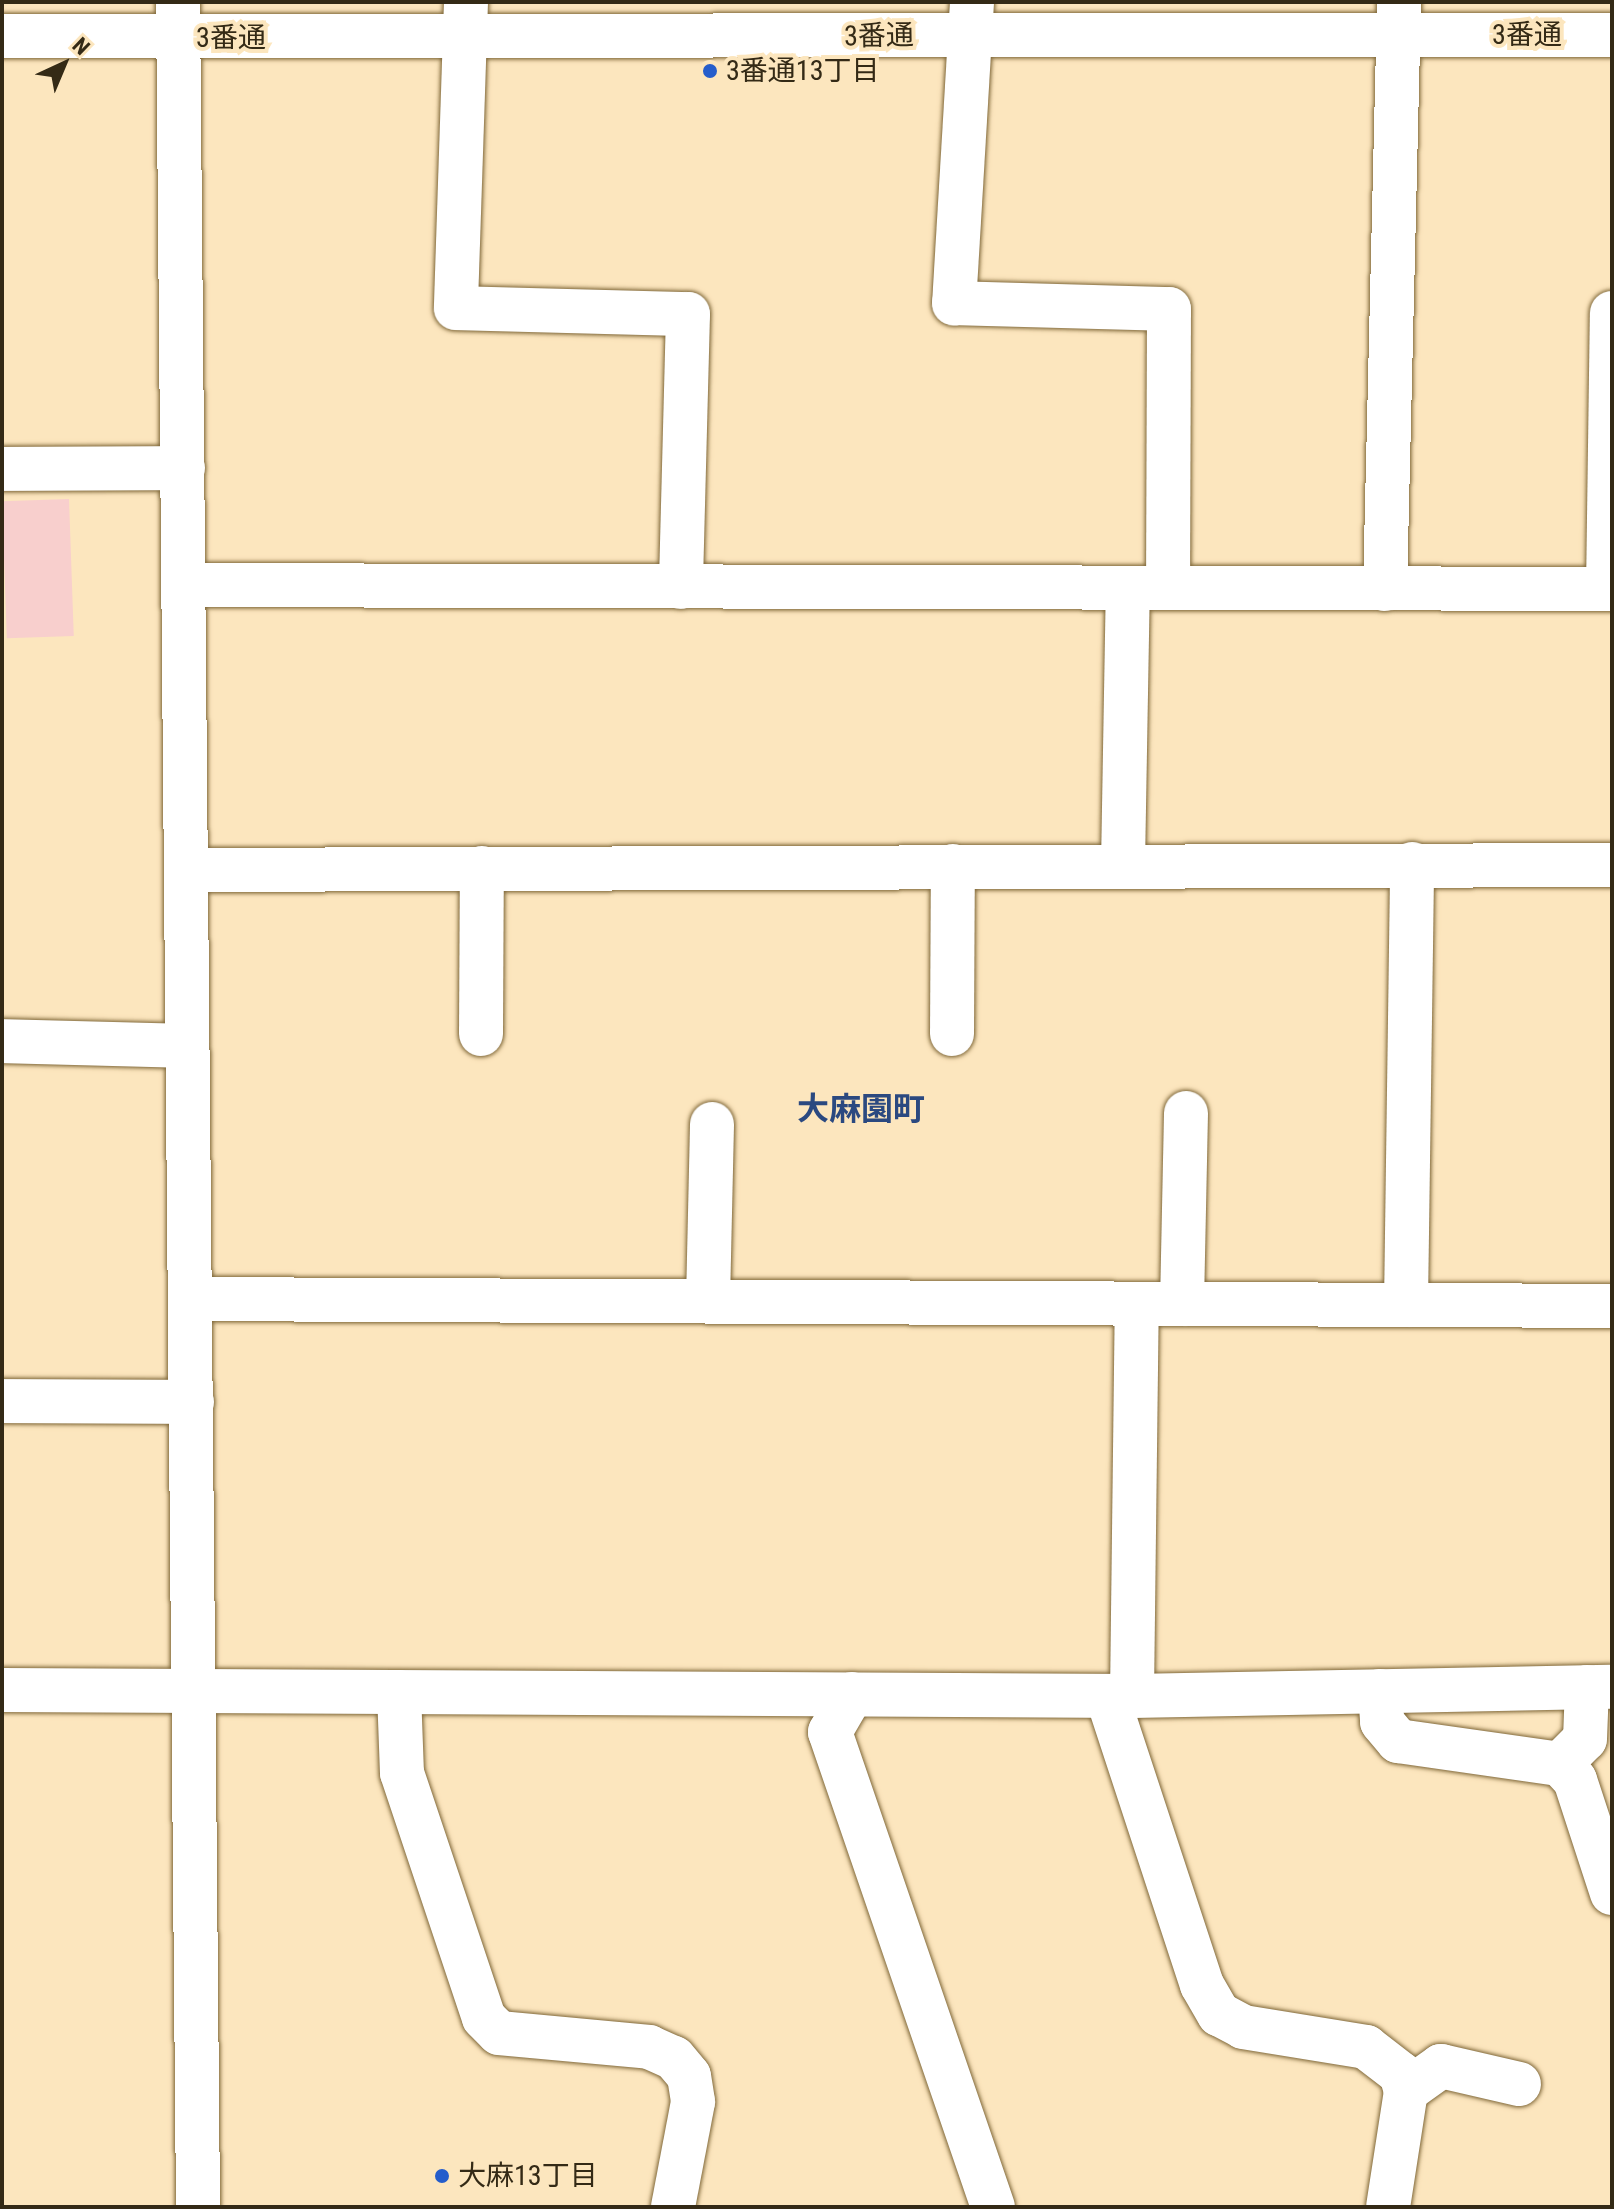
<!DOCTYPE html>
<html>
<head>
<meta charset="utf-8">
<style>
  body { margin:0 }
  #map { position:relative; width:1614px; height:2209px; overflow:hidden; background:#fce6be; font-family:"Roboto Condensed","Noto Sans JP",sans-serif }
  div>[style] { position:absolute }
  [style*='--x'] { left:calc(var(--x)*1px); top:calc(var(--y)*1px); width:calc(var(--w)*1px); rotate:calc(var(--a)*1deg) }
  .green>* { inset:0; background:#f8cfcd; transform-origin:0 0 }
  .roads { filter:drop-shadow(0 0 2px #806839) drop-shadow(0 0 2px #806839) }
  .minor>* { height:44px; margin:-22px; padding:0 22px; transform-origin:22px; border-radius:22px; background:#fff }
  .dots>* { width:22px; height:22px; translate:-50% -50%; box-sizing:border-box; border:4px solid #fce6be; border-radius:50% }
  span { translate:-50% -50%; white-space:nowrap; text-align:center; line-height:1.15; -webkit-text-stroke:8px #fce6be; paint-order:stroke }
  .street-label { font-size:28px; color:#342a16 }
  .poi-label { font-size:28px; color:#342a16 }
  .left { translate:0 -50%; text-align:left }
  .quarter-label { font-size:32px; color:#2b4980; font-weight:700 }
  .frame { position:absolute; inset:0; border:4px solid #342a16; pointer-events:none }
  .north { position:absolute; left:24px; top:24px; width:80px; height:80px; -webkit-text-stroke:6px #fce6be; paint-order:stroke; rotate:44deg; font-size:22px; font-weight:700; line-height:32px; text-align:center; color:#342a16 }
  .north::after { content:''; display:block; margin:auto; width:28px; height:36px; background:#342a16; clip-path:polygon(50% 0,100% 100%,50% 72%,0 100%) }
</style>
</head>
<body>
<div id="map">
  <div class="green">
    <div style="left:69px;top:499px;width:137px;height:67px;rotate:88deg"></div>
  </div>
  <div class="roads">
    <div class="minor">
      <div style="--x:178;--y:2;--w:2205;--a:89.48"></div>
      <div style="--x:466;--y:2;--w:306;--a:91.9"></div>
      <div style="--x:456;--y:308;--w:232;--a:1.5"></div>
      <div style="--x:688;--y:314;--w:273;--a:91.5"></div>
      <div style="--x:972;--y:2;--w:302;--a:93.4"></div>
      <div style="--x:954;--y:303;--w:215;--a:1.6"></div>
      <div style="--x:1169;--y:309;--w:279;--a:90.2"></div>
      <div style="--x:2;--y:36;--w:1610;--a:-0.04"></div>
      <div style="--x:2;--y:469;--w:181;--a:-0.3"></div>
      <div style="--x:184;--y:585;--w:1428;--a:0.16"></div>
      <div style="--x:1385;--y:589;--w:587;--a:-88.63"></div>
      <div style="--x:1608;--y:589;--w:276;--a:-89.2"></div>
      <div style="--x:1123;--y:865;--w:277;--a:-89"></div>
      <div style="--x:186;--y:870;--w:1426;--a:-0.2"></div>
      <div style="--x:481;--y:1034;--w:166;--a:-89.7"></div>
      <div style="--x:952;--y:1034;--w:168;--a:-89.7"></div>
      <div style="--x:2;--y:1041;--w:185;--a:1.5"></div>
      <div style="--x:191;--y:1299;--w:1421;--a:0.28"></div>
      <div style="--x:708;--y:1301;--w:177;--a:-88.7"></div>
      <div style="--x:1182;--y:1304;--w:191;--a:-88.8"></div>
      <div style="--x:1406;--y:1305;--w:441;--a:-89.2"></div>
      <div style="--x:2;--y:1401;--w:190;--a:0.3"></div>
      <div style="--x:2;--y:1690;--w:1130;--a:0.3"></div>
      <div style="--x:1132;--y:1696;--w:478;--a:-1.1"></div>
      <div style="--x:1380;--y:1691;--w:31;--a:86"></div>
      <div style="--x:1382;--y:1722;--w:25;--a:50"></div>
      <div style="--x:1398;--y:1741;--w:164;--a:8.1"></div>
      <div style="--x:1560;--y:1764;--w:22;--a:47"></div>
      <div style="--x:1575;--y:1780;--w:119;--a:71.9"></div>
      <div style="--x:399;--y:1692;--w:81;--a:87.9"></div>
      <div style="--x:402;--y:1773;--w:258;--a:71.5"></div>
      <div style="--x:484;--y:2018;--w:21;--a:45"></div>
      <div style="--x:499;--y:2033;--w:151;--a:5.3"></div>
      <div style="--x:649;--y:2047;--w:27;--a:24"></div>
      <div style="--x:674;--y:2058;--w:23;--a:50"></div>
      <div style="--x:689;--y:2076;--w:26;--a:81"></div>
      <div style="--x:693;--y:2102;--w:107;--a:100.8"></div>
      <div style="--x:852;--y:1694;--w:44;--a:120.1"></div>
      <div style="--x:830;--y:1732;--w:502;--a:71.06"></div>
      <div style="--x:1107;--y:1696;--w:304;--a:71.8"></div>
      <div style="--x:1202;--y:1985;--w:34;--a:60"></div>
      <div style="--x:1219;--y:2014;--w:27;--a:28"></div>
      <div style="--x:1243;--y:2027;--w:125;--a:9.2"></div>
      <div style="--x:1366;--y:2047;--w:44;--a:37.6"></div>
      <div style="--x:1401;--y:2074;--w:18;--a:74"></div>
      <div style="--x:1406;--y:2091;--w:117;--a:98.8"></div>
      <div style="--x:1132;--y:1696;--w:391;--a:-89.3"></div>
      <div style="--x:1560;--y:1764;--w:35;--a:-45"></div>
      <div style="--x:1585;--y:1739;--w:52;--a:-87.8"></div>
      <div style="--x:1406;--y:2091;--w:43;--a:-35.5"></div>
      <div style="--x:1441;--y:2066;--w:80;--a:13"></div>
    </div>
  </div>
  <div class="dots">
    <div style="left:710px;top:71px;background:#255dcb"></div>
    <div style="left:442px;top:2176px;background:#255dcb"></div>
  </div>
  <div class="street-label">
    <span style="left:1527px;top:35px">3番通</span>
    <span style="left:879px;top:36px;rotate:-1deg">3番通</span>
    <span style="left:231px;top:38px">3番通</span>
  </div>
  <div class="poi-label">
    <span class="left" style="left:726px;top:71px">3番通13丁目</span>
    <span class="left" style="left:458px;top:2176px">大麻13丁目</span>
  </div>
  <div class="quarter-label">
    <span style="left:861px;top:1109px">大麻園町</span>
  </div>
  <div class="frame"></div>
  <div class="north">N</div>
</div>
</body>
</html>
